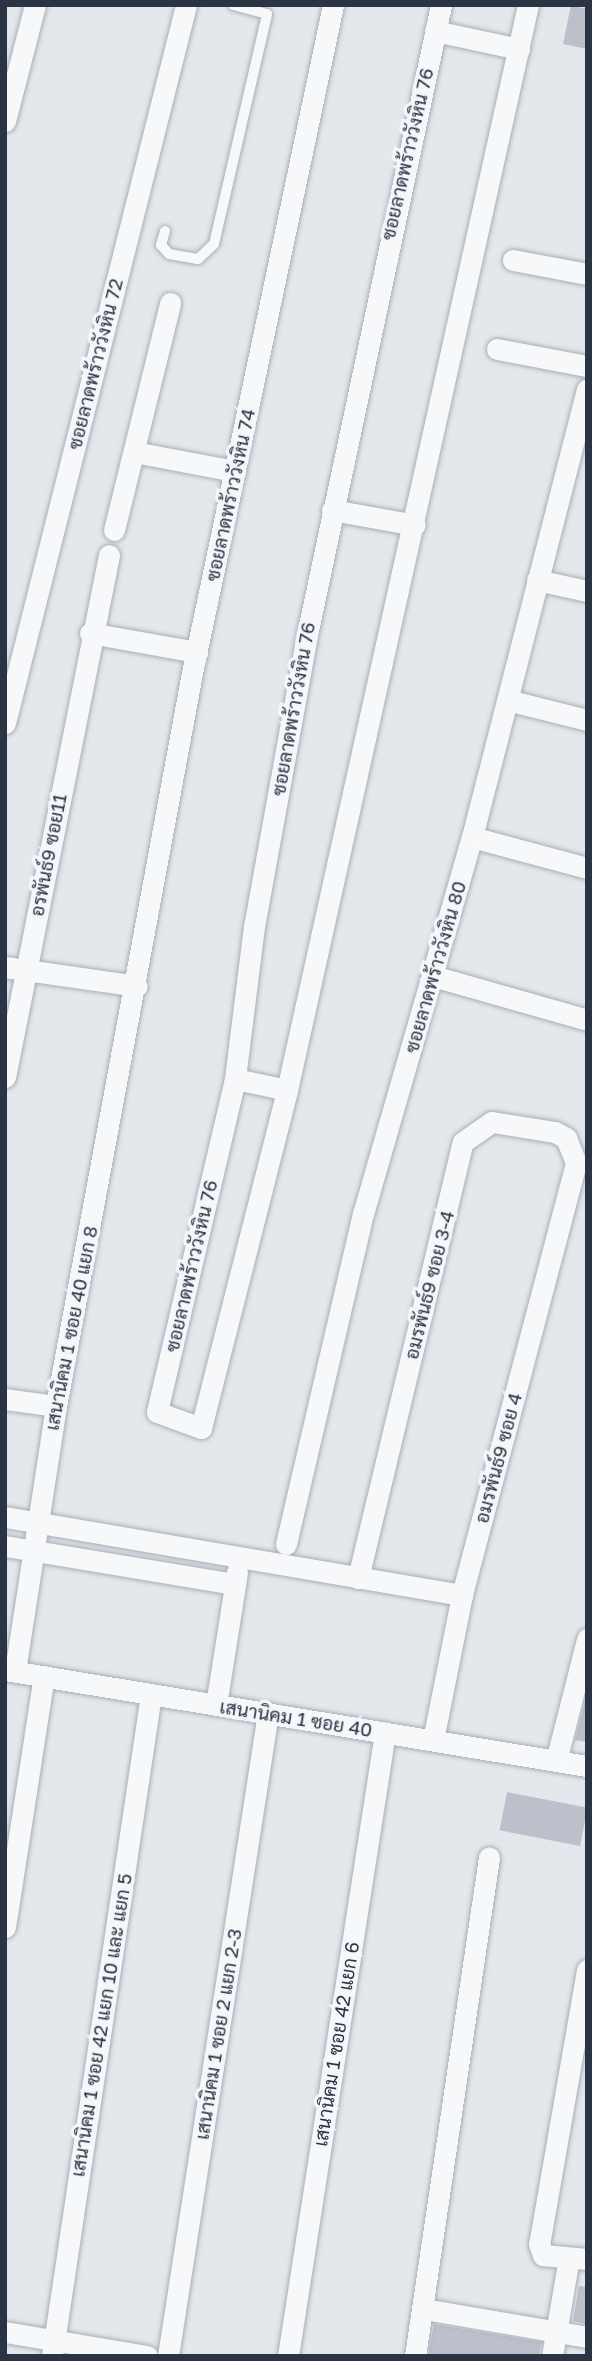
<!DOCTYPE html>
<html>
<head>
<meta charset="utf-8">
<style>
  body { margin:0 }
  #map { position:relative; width:592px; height:2361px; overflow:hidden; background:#e4e7ec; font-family:"Golos Text",Sarabun,sans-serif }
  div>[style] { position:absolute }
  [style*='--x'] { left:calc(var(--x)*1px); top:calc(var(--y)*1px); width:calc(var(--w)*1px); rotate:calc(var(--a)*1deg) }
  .building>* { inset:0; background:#bbc0ca; transform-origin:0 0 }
  .roads { filter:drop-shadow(0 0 2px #a9aeb7) drop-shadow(0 0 2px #a9aeb7) }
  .service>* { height:10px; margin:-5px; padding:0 5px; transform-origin:5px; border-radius:5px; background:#f7f8fa }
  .minor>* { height:21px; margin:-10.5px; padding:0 10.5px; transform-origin:10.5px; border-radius:10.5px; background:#f7f8fa }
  span { translate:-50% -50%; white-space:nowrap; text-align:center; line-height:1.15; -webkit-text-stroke:7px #f4f6f9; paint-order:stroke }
  .street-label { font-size:19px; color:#2b3445 }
  .frame { position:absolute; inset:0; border:7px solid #2b3445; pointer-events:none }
</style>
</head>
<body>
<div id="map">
  <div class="building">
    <div style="clip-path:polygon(571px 5px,587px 9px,587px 49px,563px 44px)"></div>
    <div style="clip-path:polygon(587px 1693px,587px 1742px,575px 1740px)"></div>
    <div style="left:507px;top:1792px;width:82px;height:39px;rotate:11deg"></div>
    <div style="clip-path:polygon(579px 2286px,587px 2287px,587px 2324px,573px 2321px)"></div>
    <div style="clip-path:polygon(434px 2324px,541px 2342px,539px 2356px,428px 2356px)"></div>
  </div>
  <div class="roads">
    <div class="service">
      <div style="--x:165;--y:231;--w:15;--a:106"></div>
      <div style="--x:161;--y:245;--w:12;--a:48"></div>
      <div style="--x:169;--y:254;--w:29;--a:10"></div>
      <div style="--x:198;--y:259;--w:22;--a:-43"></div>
      <div style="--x:214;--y:244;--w:236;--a:-77"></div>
      <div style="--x:267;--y:14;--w:35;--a:-165"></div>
    </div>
    <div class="minor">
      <div style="--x:441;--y:5;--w:644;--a:102.01"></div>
      <div style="--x:307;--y:635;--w:296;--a:100.3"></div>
      <div style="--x:254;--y:926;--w:154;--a:97.1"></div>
      <div style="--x:235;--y:1079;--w:342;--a:103.2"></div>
      <div style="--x:157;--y:1412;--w:47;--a:20"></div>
      <div style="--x:201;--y:1428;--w:349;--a:-75.7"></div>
      <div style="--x:287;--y:1090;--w:1111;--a:-77.48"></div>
      <div style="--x:435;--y:31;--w:86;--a:12.1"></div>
      <div style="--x:5;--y:121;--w:120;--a:-75.5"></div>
      <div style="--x:513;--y:260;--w:75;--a:10.7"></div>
      <div style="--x:497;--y:349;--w:92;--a:10.7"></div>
      <div style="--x:134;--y:452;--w:103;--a:10.7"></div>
      <div style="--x:332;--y:510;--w:84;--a:10.2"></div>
      <div style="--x:114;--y:530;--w:234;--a:-76.1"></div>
      <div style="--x:537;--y:580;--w:51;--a:12.4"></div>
      <div style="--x:90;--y:633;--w:109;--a:10.1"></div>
      <div style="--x:507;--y:700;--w:82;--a:14"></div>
      <div style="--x:5;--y:723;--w:740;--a:-75.85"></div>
      <div style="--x:472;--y:837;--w:119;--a:15.1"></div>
      <div style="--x:5;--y:967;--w:133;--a:8.2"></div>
      <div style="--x:433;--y:976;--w:160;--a:15.9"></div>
      <div style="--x:5;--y:1077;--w:532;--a:-78.73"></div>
      <div style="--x:235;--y:1079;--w:53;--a:11.9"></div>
      <div style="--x:5;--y:1399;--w:51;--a:7.8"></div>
      <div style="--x:5;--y:1517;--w:464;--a:9.7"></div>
      <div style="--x:286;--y:1544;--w:339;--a:-76.9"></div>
      <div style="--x:363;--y:1214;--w:392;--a:-73.9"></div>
      <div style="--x:472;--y:837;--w:462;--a:-75.6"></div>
      <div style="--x:5;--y:1546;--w:233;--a:9.4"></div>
      <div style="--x:358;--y:1578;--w:448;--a:-76.5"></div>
      <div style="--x:463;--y:1142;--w:35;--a:-35"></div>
      <div style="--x:492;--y:1122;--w:64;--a:9"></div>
      <div style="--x:555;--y:1132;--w:13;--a:29"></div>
      <div style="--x:566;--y:1138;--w:27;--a:68"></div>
      <div style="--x:576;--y:1163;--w:447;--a:104.8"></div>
      <div style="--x:462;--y:1595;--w:148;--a:101.3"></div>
      <div style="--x:5;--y:1670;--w:590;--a:9.37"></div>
      <div style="--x:15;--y:1671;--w:268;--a:-81.2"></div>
      <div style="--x:56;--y:1406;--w:746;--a:-79.49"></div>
      <div style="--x:192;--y:673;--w:683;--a:-78.08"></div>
      <div style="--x:216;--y:1705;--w:135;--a:-81"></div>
      <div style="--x:556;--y:1761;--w:126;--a:-75.7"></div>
      <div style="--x:5;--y:1927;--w:254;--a:-81.2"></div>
      <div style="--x:587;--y:1970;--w:278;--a:99.9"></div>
      <div style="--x:539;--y:2244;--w:12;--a:70"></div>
      <div style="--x:543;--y:2255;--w:44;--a:5.2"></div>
      <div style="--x:424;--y:2309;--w:165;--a:9.7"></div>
      <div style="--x:5;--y:2332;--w:144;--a:9.6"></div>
      <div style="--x:52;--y:2356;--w:669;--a:-81.49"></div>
      <div style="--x:168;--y:2356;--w:651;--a:-81.16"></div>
      <div style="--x:288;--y:2356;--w:631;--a:-81.16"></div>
      <div style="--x:415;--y:2356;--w:504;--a:-81.56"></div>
      <div style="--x:552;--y:2356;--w:99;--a:-80.2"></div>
    </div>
  </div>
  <div class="street-label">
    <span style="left:407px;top:154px;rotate:-77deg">ซอยลาดพร้าววังหิน 76</span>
    <span style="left:95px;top:364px;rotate:-76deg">ซอยลาดพร้าววังหิน 72</span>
    <span style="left:230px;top:495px;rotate:-78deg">ซอยลาดพร้าววังหิน 74</span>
    <span style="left:293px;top:709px;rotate:-80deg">ซอยลาดพร้าววังหิน 76</span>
    <span style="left:48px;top:855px;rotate:-79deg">อรพันธ์9 ซอย11</span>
    <span style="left:435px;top:967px;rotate:-74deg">ซอยลาดพร้าววังหิน 80</span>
    <span style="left:191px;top:1266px;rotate:-77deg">ซอยลาดพร้าววังหิน 76</span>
    <span style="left:429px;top:1285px;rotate:-76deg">อมรพันธ์9 ซอย 3-4</span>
    <span style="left:71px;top:1328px;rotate:-79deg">เสนานิคม 1 ซอย 40 แยก 8</span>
    <span style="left:498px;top:1458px;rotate:-75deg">อมรพันธ์9 ซอย 4</span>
    <span style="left:296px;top:1718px;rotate:9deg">เสนานิคม 1 ซอย 40</span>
    <span style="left:101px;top:2025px;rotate:-81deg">เสนานิคม 1 ซอย 42 แยก 10 และ แยก 5</span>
    <span style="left:218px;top:2034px;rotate:-81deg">เสนานิคม 1 ซอย 2 แยก 2-3</span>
    <span style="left:336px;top:2044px;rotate:-81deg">เสนานิคม 1 ซอย 42 แยก 6</span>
  </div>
  <div class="frame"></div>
</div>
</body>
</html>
